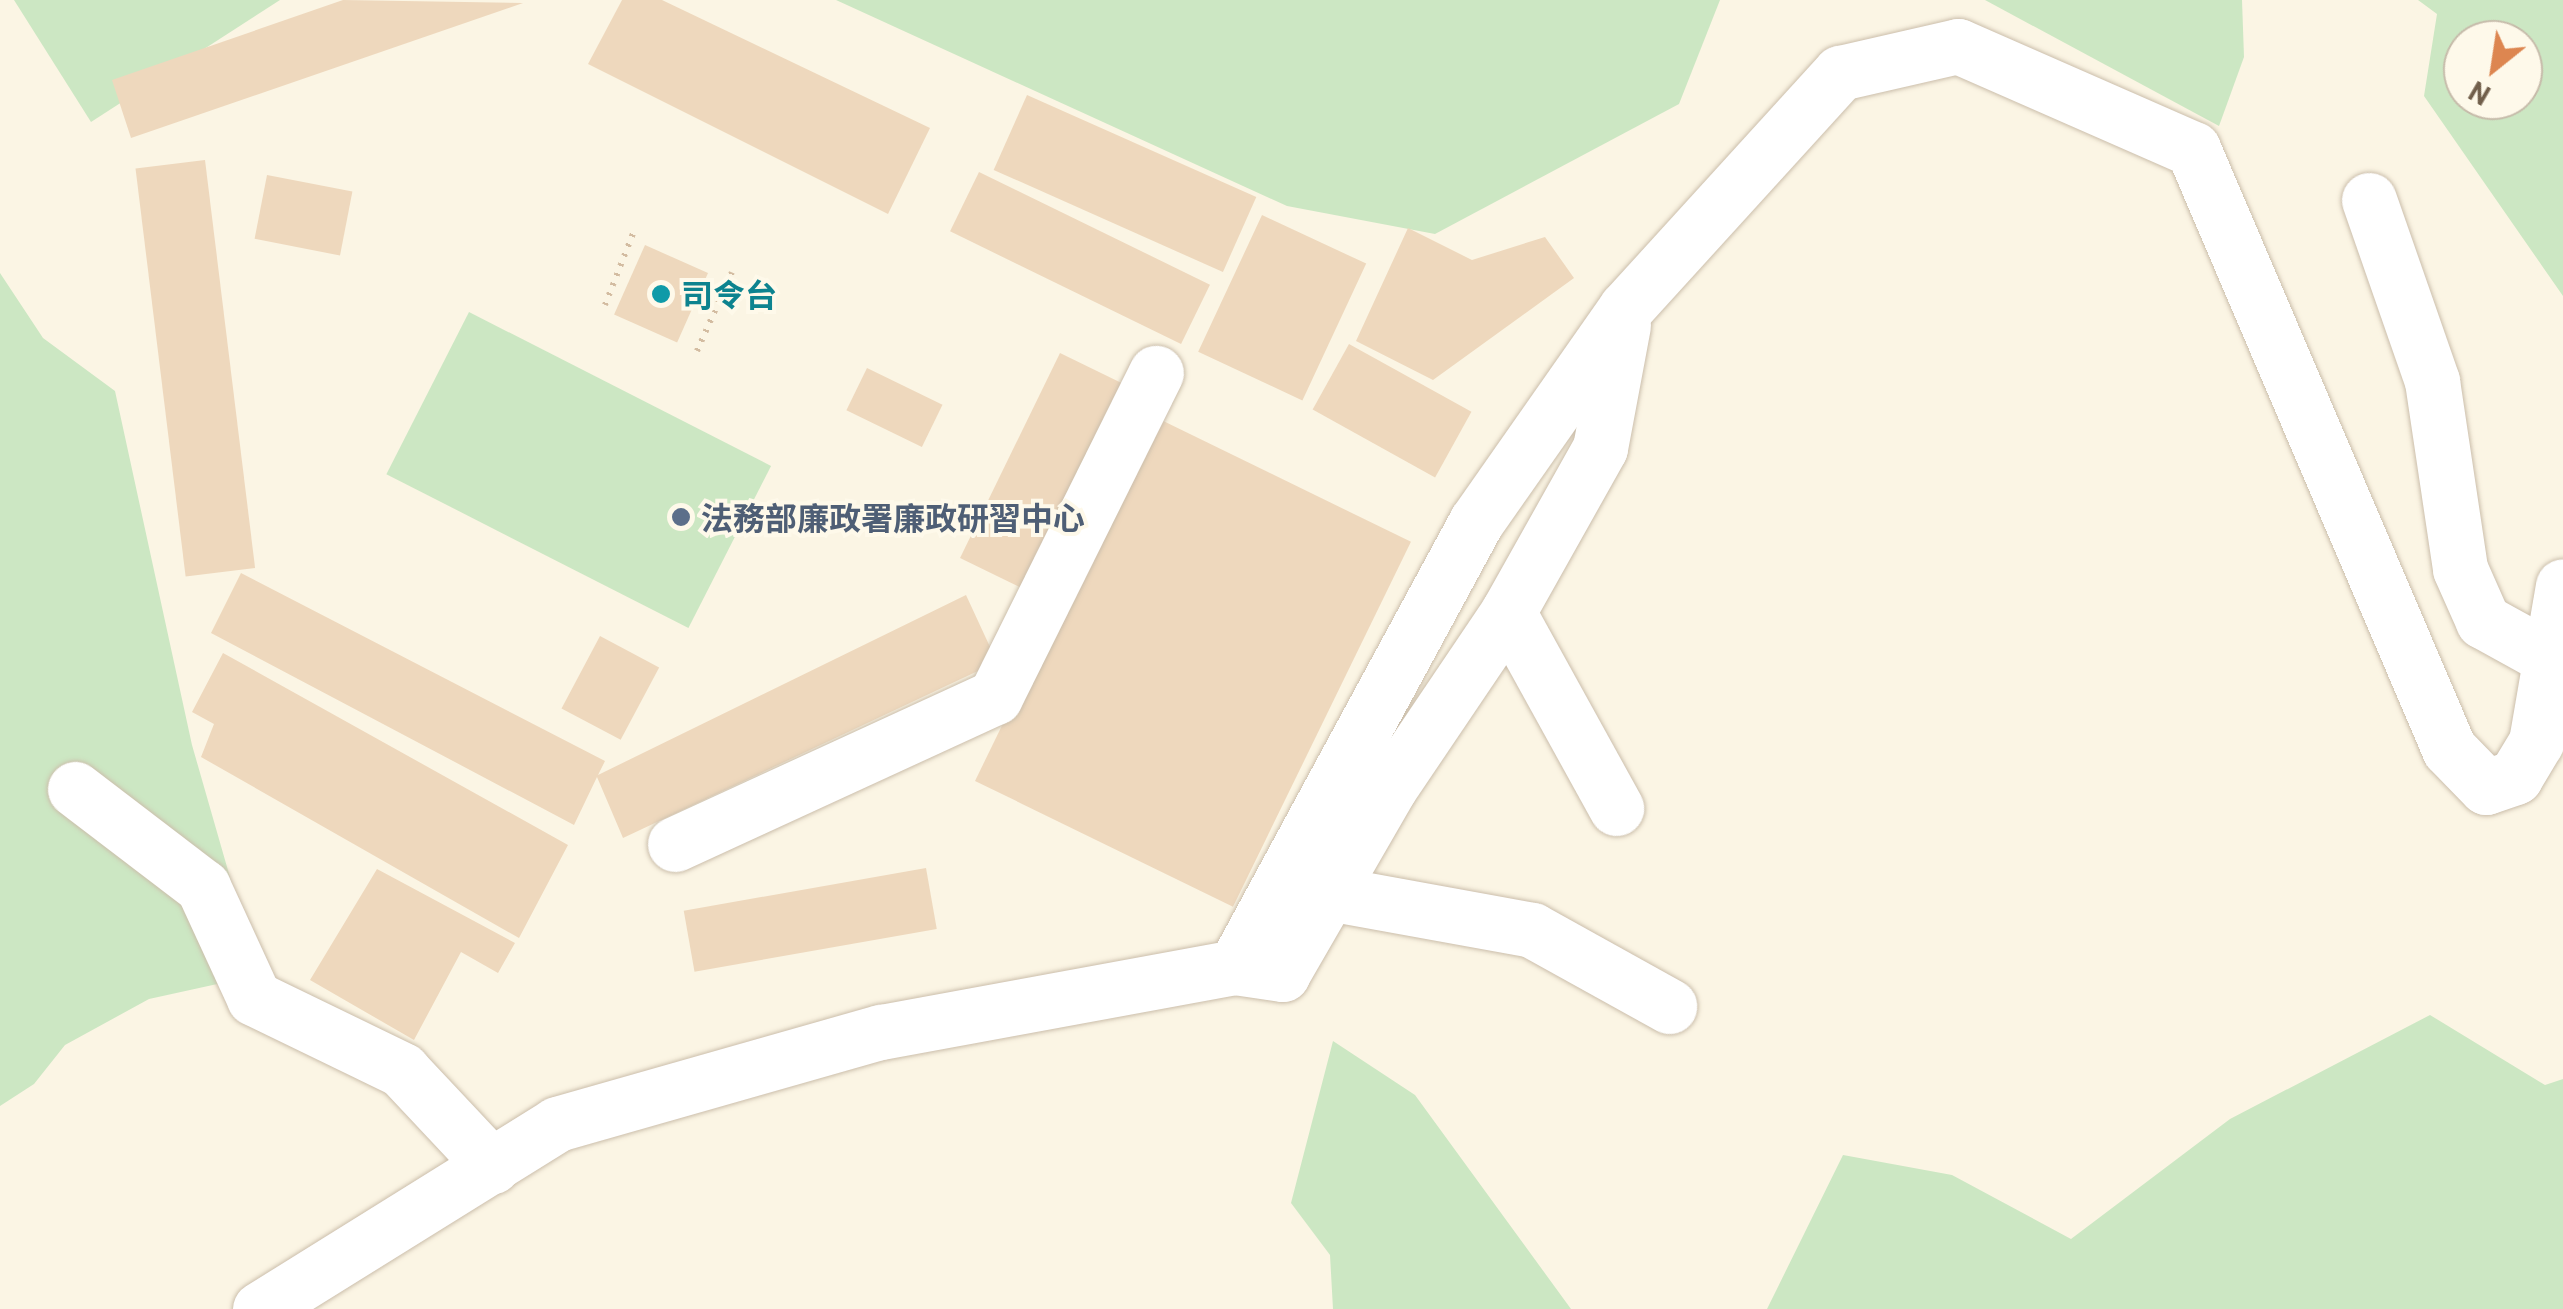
<!DOCTYPE html>
<html>
<head>
<meta charset="utf-8">
<style>
  body { margin:0 }
  #map { position:relative; width:2563px; height:1309px; overflow:hidden; background:#fbf5e4; font-family:Barlow,"Noto Sans TC",sans-serif }
  div>[style] { position:absolute }
  [style*='--x'] { left:calc(var(--x)*1px); top:calc(var(--y)*1px); width:calc(var(--w)*1px); rotate:calc(var(--a)*1deg) }
  .green>* { inset:0; background:#cce7c3; transform-origin:0 0 }
  .building>* { inset:0; background:#eed8bd; transform-origin:0 0 }
  .path>* { height:6px; margin-top:-3px; transform-origin:0; background:repeating-linear-gradient(90deg,#d3bca1 0 2.5px,transparent 0 10.5px) }
  .roads { filter:drop-shadow(0 0 2px #cbbeab) drop-shadow(0 0 2px #cbbeab) }
  .minor>* { height:55px; margin:-27.5px; padding:0 27.5px; transform-origin:27.5px; border-radius:27.5px; background:#fff }
  .dots>* { width:28px; height:28px; translate:-50% -50%; box-sizing:border-box; border:5px solid #fef9ea; border-radius:50% }
  span { translate:-50% -50%; white-space:nowrap; text-align:center; line-height:1.15; -webkit-text-stroke:8px #fef9ea; paint-order:stroke }
  .culture-label { font-size:32px; color:#0d838f; font-weight:700 }
  .left { translate:0 -50%; text-align:left }
  .service-label { font-size:32px; color:#4e5e75; font-weight:700 }
  .north { position:absolute; left:2443px; top:20px; width:100px; height:100px; box-sizing:border-box; background:#fef9ea; border:2px solid #c6bbaa; border-radius:50%; rotate:210deg; font-size:28px; font-weight:700; line-height:40px; text-align:center; color:#715f4b }
  .north::after { content:''; display:block; margin:auto; width:35px; height:45px; background:#dd8650; clip-path:polygon(50% 0,100% 100%,50% 72%,0 100%) }
</style>
</head>
<body>
<div id="map">
  <div class="green">
    <div style="clip-path:polygon(14px 0,280px 0,91px 122px)"></div>
    <div style="clip-path:polygon(836px 0,1720px 0,1679px 104px,1435px 234px,1287px 206px)"></div>
    <div style="clip-path:polygon(1985px 0,2242px 0,2244px 57px,2219px 126px)"></div>
    <div style="clip-path:polygon(evenodd,2418px 0,2563px 0,2563px 296px,2424px 96px,2437px 14px,2418px 0,2463px 40px,2523px 40px,2523px 100px,2463px 100px,2463px 40px)"></div>
    <div style="clip-path:polygon(0 273px,43px 338px,115px 391px,192px 745px,258px 975px,149px 999px,65px 1045px,34px 1084px,0 1106px)"></div>
    <div style="left:469px;top:312px;width:339px;height:182px;rotate:27deg"></div>
    <div style="clip-path:polygon(2430px 1015px,2545px 1085px,2563px 1079px,2563px 1309px,1767px 1309px,1843px 1155px,1952px 1175px,2071px 1239px,2230px 1119px)"></div>
    <div style="clip-path:polygon(1333px 1041px,1415px 1095px,1571px 1309px,1333px 1309px,1330px 1255px,1291px 1203px)"></div>
  </div>
  <div class="building">
    <div style="clip-path:polygon(343px 0,523px 3px,131px 138px,112px 80px)"></div>
    <div style="clip-path:polygon(622px 0,662px 0,930px 128px,888px 214px,588px 64px)"></div>
    <div style="left:1027px;top:95px;width:251px;height:82px;rotate:24deg"></div>
    <div style="left:205px;top:160px;width:411px;height:70px;rotate:83deg"></div>
    <div style="left:979px;top:172px;width:257px;height:66px;rotate:26deg"></div>
    <div style="left:267px;top:175px;width:87px;height:65px;rotate:11deg"></div>
    <div style="left:1262px;top:215px;width:115px;height:151px;rotate:25deg"></div>
    <div style="clip-path:polygon(1408px 228px,1472px 260px,1545px 237px,1574px 278px,1433px 380px,1356px 341px)"></div>
    <div style="left:645px;top:245px;width:69px;height:76px;rotate:24deg"></div>
    <div style="left:1349px;top:344px;width:140px;height:75px;rotate:29deg"></div>
    <div style="left:1060px;top:353px;width:77px;height:228px;rotate:26deg"></div>
    <div style="left:867px;top:368px;width:84px;height:47px;rotate:26deg"></div>
    <div style="left:1153px;top:416px;width:287px;height:406px;rotate:26deg"></div>
    <div style="clip-path:polygon(241px 573px,605px 761px,598px 775px,966px 595px,997px 662px,623px 838px,597px 777px,574px 825px,211px 633px)"></div>
    <div style="left:600px;top:636px;width:67px;height:82px;rotate:28deg"></div>
    <div style="clip-path:polygon(223px 653px,568px 845px,519px 938px,201px 757px,214px 724px,192px 712px)"></div>
    <div style="left:926px;top:868px;width:62px;height:246px;rotate:80deg"></div>
    <div style="clip-path:polygon(377px 869px,515px 943px,498px 973px,461px 952px,414px 1040px,310px 980px)"></div>
  </div>
  <div class="path">
    <div style="--x:605;--y:305;--w:79;--a:-68.6"></div>
    <div style="--x:697;--y:351;--w:86;--a:-66.1"></div>
  </div>
  <div class="roads">
    <div class="minor">
      <div style="--x:2369;--y:200;--w:192;--a:70.8"></div>
      <div style="--x:2432;--y:381;--w:190;--a:81.5"></div>
      <div style="--x:2460;--y:569;--w:57;--a:66.1"></div>
      <div style="--x:2483;--y:621;--w:77;--a:28.9"></div>
      <div style="--x:1508;--y:612;--w:224;--a:61.1"></div>
      <div style="--x:75;--y:789;--w:161;--a:37.4"></div>
      <div style="--x:203;--y:887;--w:122;--a:65.3"></div>
      <div style="--x:254;--y:998;--w:165;--a:25.9"></div>
      <div style="--x:402;--y:1070;--w:132;--a:46.8"></div>
      <div style="--x:675;--y:844;--w:352;--a:-24.7"></div>
      <div style="--x:995;--y:697;--w:362;--a:-63.6"></div>
      <div style="--x:1329;--y:893;--w:206;--a:10.3"></div>
      <div style="--x:1532;--y:930;--w:157;--a:29"></div>
      <div style="--x:1235;--y:967;--w:48;--a:8.5"></div>
      <div style="--x:1282;--y:974;--w:216;--a:-60"></div>
      <div style="--x:1390;--y:787;--w:211;--a:-56"></div>
      <div style="--x:1508;--y:612;--w:188;--a:-60.7"></div>
      <div style="--x:1600;--y:448;--w:125;--a:-79.4"></div>
      <div style="--x:260;--y:1309;--w:350;--a:-31.9"></div>
      <div style="--x:557;--y:1124;--w:337;--a:-15.9"></div>
      <div style="--x:881;--y:1032;--w:360;--a:-10.4"></div>
      <div style="--x:1235;--y:967;--w:506;--a:-61.56"></div>
      <div style="--x:1476;--y:522;--w:261;--a:-55"></div>
      <div style="--x:1626;--y:308;--w:318;--a:-47.7"></div>
      <div style="--x:1840;--y:73;--w:121;--a:-12.9"></div>
      <div style="--x:1958;--y:46;--w:257;--a:23.7"></div>
      <div style="--x:2193;--y:149;--w:652;--a:66.89"></div>
      <div style="--x:2449;--y:749;--w:53;--a:45.8"></div>
      <div style="--x:2486;--y:787;--w:31;--a:-19"></div>
      <div style="--x:2515;--y:777;--w:41;--a:-59"></div>
      <div style="--x:2536;--y:742;--w:158;--a:-80.2"></div>
    </div>
  </div>
  <div class="dots">
    <div style="left:661px;top:294px;background:#0f9aa8"></div>
    <div style="left:681px;top:517px;background:#5c6f8a"></div>
  </div>
  <div class="culture-label">
    <span class="left" style="left:681px;top:294px">司令台</span>
  </div>
  <div class="service-label">
    <span class="left" style="left:701px;top:517px">法務部廉政署廉政研習中心</span>
  </div>
  <div class="north">N</div>
</div>
</body>
</html>
